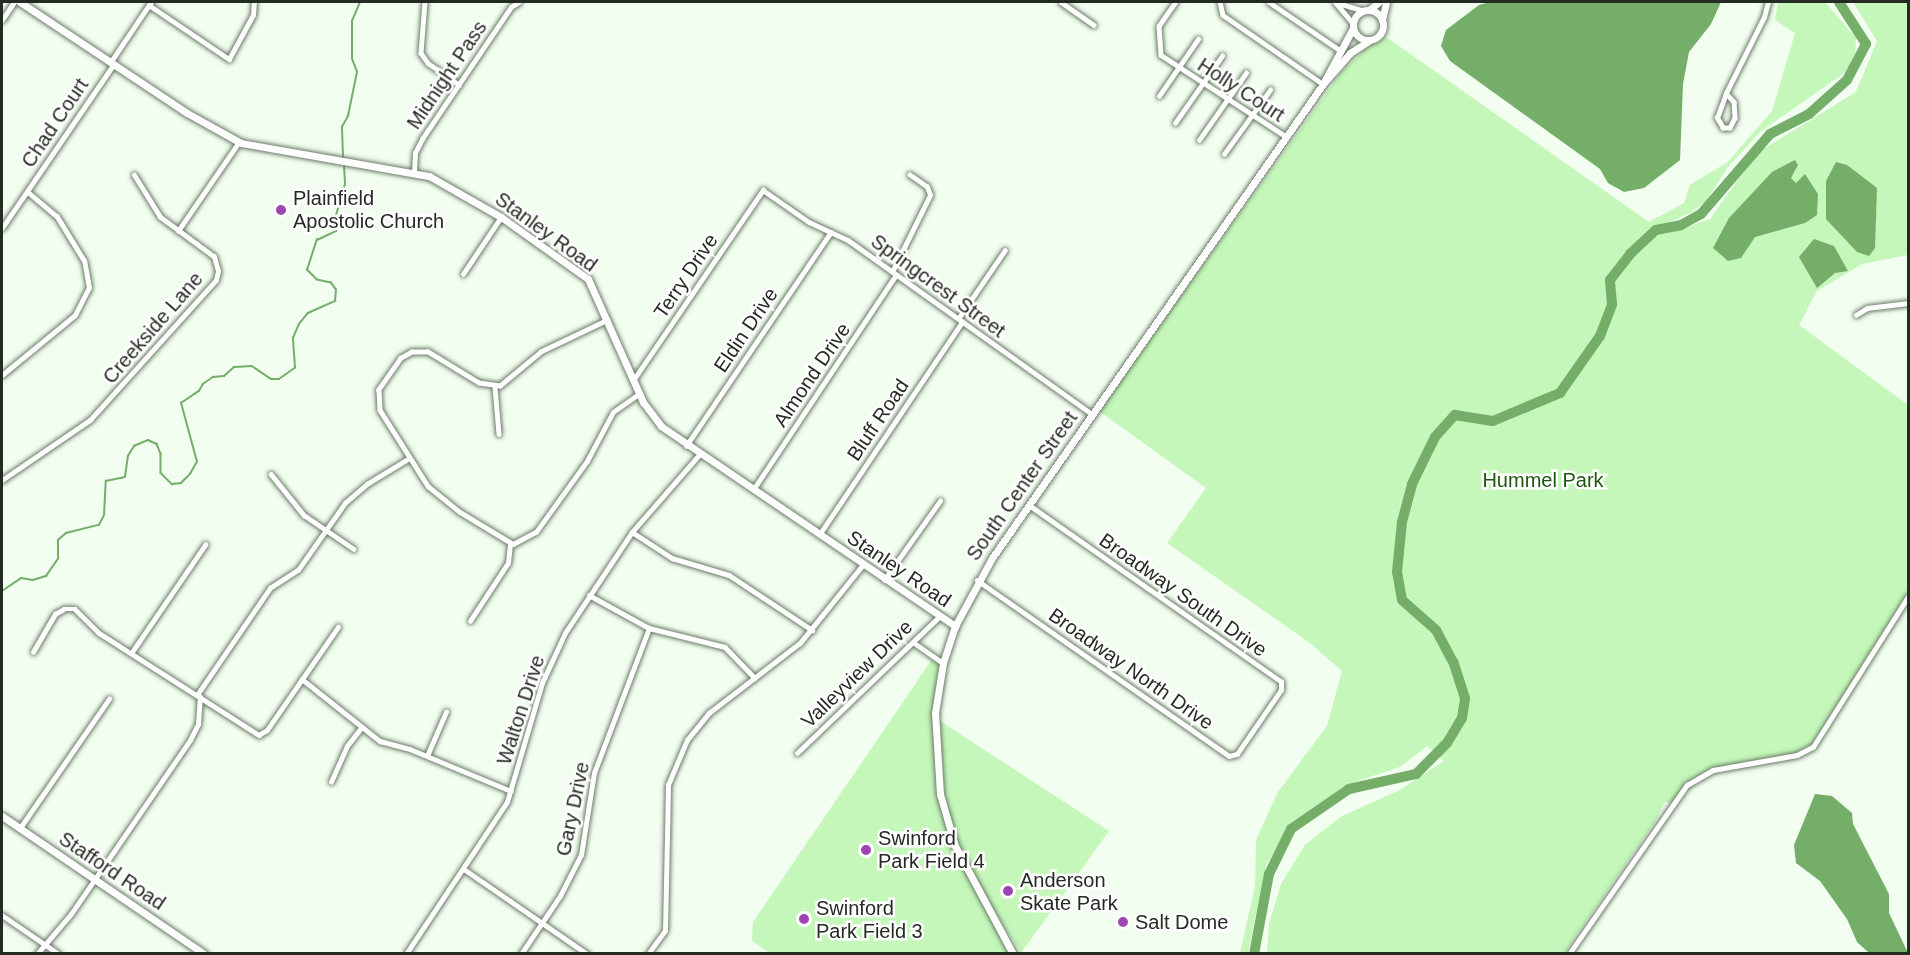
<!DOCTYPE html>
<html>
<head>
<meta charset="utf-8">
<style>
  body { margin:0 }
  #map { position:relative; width:1910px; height:955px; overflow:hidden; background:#f2fef0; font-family:Arial,sans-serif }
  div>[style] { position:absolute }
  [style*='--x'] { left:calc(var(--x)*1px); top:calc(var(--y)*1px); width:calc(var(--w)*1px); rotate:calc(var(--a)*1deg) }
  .green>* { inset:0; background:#c4f7b9 }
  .water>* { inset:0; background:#74ae68 }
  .stream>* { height:1.5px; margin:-0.75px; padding:0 0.75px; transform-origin:0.75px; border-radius:0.75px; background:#74ae68 }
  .river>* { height:10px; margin:-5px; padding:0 5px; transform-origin:5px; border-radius:5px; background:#74ae68 }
  .roads { filter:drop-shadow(0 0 2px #6a7c67) drop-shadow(0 0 2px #6a7c67) }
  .street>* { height:4.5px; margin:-2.25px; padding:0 2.25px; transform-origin:2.25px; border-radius:2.25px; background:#fff }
  .secondary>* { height:7px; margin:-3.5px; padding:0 3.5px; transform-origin:3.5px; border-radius:3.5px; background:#fff }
  .secondary>.ring { margin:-3.5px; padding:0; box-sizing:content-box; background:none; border:7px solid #fff; border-radius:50% }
  .dots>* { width:16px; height:16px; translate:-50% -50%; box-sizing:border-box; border:3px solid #fff; border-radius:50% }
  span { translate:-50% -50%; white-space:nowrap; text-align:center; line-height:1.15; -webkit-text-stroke:5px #fff; paint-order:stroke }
  .street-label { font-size:20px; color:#242b22 }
  .poi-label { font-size:20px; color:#242b22 }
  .left { translate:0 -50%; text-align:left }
  .park-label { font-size:20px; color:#1d560f }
  .frame { position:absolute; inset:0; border:3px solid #242b22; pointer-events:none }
</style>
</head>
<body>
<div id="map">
  <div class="green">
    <div style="clip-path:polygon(1778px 2px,1825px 2px,1856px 38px,1855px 61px,1846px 72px,1761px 131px,1728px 167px,1706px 201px,1692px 212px,1657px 228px,1666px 234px,1710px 219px,1757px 153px,1856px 92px,1877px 41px,1853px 2px,1908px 2px,1908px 255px,1862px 264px,1817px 291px,1799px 325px,1908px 405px,1908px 591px,1828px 726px,1811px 745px,1792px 755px,1713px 770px,1673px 803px,1665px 802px,1655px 822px,1564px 953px,1267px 953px,1269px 924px,1281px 884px,1305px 845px,1342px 816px,1398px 791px,1444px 761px,1427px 746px,1400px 767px,1346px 785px,1293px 822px,1266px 865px,1248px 953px,1240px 953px,1255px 886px,1256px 840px,1278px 792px,1327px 726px,1342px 671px,1310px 643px,1167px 543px,1206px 488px,1099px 411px,1342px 71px,1382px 34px,1649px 222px,1684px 203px,1690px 185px,1728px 162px,1772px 111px,1795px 33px,1775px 20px)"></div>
    <div style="clip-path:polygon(931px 661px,943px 663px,935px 713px,941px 795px,940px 721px,1109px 831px,1021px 953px,962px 859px,1013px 953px,771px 954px,752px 941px,753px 922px)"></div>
  </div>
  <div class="water">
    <div style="clip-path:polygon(1490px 2px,1721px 2px,1711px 24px,1689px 52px,1683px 84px,1680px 160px,1644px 188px,1624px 192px,1608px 183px,1600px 169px,1450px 61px,1441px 46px,1446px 30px,1479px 5px)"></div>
    <div style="clip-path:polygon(1795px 160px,1798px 165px,1791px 178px,1796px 183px,1805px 174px,1818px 194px,1817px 215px,1805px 223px,1755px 237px,1741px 258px,1728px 261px,1713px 248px,1729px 218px,1772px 172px)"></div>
    <div style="clip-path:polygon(1836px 162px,1847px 165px,1877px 188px,1875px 248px,1869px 256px,1857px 252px,1826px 219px,1826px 181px)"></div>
    <div style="clip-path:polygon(1814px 239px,1834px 246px,1848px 271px,1835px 273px,1817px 288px,1799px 257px)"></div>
    <div style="clip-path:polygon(1815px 794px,1832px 796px,1852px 813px,1853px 824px,1889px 894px,1889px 913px,1908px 953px,1869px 953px,1857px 942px,1847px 919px,1820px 881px,1796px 863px,1794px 845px)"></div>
  </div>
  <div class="stream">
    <div style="--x:343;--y:157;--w:30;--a:-92"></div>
    <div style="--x:342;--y:127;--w:13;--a:-61"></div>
    <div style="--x:348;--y:116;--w:45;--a:-78.4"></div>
    <div style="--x:357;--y:72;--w:14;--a:-111"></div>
    <div style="--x:352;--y:59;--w:38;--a:-90"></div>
    <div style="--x:352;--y:21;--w:21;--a:-67"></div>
    <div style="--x:2;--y:591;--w:23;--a:-34"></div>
    <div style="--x:21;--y:578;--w:12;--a:9"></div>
    <div style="--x:33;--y:580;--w:14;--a:-17"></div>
    <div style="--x:46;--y:576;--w:21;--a:-55"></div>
    <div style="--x:58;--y:559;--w:19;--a:-90"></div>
    <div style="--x:58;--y:540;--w:11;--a:-41"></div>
    <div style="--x:66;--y:533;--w:34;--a:-14"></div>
    <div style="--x:99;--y:525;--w:11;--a:-63"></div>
    <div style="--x:104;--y:515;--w:34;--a:-87"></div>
    <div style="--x:106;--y:481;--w:19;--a:-12"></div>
    <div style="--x:125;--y:477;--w:21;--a:-82"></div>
    <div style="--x:128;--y:456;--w:12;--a:-59"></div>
    <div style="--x:134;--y:446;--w:15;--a:-23"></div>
    <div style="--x:148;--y:440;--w:10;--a:24"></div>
    <div style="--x:157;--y:444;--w:11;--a:68"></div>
    <div style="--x:161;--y:454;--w:19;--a:90"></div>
    <div style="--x:161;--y:473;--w:16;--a:45"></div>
    <div style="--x:172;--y:484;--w:9;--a:-6"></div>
    <div style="--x:181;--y:483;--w:13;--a:-45"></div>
    <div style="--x:190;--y:474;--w:14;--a:-60"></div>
    <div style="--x:197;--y:462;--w:61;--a:-105.2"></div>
    <div style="--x:181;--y:403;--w:22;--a:-34"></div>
    <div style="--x:199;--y:391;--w:8;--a:-60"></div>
    <div style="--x:203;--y:384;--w:12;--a:-35"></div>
    <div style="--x:213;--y:377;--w:11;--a:-5"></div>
    <div style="--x:224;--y:376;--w:13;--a:-42"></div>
    <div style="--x:234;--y:367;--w:18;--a:-3"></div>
    <div style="--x:252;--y:366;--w:23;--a:34"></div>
    <div style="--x:271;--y:379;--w:8;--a:0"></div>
    <div style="--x:279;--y:379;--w:19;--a:-35"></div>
    <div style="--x:295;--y:368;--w:30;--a:-94"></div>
    <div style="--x:293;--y:338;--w:15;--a:-67"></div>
    <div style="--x:299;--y:324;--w:14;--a:-51"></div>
    <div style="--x:308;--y:313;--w:30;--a:-24"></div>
    <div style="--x:335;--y:301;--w:11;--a:-85"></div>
    <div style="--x:336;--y:290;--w:9;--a:-126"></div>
    <div style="--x:331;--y:283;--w:14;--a:-168"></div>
    <div style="--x:317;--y:280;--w:14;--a:-135"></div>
    <div style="--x:307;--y:270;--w:32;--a:-72"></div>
    <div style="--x:317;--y:240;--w:21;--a:-25"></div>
    <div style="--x:336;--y:231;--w:12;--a:-95"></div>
    <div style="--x:335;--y:219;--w:36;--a:-74"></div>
    <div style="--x:345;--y:184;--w:19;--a:-93"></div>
  </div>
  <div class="river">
    <div style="--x:1254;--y:954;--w:81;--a:-79.4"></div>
    <div style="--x:1269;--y:874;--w:50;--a:-63.9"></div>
    <div style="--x:1291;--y:829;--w:70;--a:-34.6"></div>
    <div style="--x:1349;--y:789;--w:69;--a:-12.6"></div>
    <div style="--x:1416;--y:774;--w:44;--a:-45"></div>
    <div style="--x:1447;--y:743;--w:29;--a:-59"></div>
    <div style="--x:1462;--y:718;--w:20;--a:-81"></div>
    <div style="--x:1465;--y:698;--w:38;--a:-108"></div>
    <div style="--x:1453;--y:662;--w:36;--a:-118"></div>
    <div style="--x:1436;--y:630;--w:45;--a:-138.6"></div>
    <div style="--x:1402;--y:600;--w:28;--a:-100"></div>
    <div style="--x:1397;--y:572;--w:50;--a:-84.3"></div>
    <div style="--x:1402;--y:522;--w:39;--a:-75"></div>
    <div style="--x:1412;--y:484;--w:52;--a:-63.9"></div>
    <div style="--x:1435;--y:437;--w:30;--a:-48"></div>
    <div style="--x:1455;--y:415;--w:38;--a:9"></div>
    <div style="--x:1493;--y:421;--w:73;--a:-22.7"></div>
    <div style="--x:1560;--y:393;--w:70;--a:-54.9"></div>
    <div style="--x:1600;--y:336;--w:34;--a:-69"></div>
    <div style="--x:1612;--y:304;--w:24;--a:-95"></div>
    <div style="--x:1610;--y:280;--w:33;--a:-52"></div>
    <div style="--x:1630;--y:254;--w:35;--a:-43"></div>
    <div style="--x:1656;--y:230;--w:25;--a:-11"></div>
    <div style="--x:1681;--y:225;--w:23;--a:-29"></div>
    <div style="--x:1701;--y:214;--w:106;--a:-49.2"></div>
    <div style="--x:1770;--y:134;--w:44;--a:-27.1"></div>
    <div style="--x:1809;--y:114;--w:51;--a:-41.8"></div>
    <div style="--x:1847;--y:80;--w:41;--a:-62.2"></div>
    <div style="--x:1866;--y:44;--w:50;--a:-122.7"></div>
  </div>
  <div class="roads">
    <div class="street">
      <div style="--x:425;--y:2;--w:51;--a:94.5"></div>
      <div style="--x:421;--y:53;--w:12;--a:55"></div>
      <div style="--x:428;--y:63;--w:38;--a:35"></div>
      <div style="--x:1061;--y:2;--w:40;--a:34.9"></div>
      <div style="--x:1176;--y:2;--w:29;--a:125"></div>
      <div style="--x:1159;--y:26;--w:29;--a:86"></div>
      <div style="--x:1161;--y:55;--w:150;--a:33.1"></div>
      <div style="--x:1220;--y:2;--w:13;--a:77"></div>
      <div style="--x:1223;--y:15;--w:121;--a:34.6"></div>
      <div style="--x:1269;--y:2;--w:87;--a:34.2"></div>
      <div style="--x:1335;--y:2;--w:30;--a:17"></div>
      <div style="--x:1336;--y:3;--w:26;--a:50"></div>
      <div style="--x:149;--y:5;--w:97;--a:34"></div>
      <div style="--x:229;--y:59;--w:50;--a:-61.4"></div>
      <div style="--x:253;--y:15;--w:13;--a:-86"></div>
      <div style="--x:2;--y:20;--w:22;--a:-56"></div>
      <div style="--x:110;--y:63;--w:73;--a:-56.1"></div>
      <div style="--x:1726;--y:93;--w:85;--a:-63.4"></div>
      <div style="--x:1764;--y:17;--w:16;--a:-75"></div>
      <div style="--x:1726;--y:93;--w:12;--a:48"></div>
      <div style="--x:1734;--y:102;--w:16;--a:86"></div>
      <div style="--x:1735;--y:118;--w:11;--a:117"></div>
      <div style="--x:1730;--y:128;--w:7;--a:180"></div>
      <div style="--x:1723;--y:128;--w:12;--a:-121"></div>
      <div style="--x:1717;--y:118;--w:27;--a:-70"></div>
      <div style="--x:1159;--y:96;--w:69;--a:-55.6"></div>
      <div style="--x:1175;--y:123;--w:82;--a:-55"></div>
      <div style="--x:1199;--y:140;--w:82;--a:-55"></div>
      <div style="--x:1224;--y:154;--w:79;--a:-54.3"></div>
      <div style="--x:414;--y:172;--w:19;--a:-87"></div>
      <div style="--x:415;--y:153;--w:16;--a:-63"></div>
      <div style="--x:422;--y:139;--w:159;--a:-56"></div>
      <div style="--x:511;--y:7;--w:9;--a:-32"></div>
      <div style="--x:2;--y:228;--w:197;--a:-55.7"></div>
      <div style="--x:178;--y:231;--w:108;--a:-55.6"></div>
      <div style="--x:892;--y:272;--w:86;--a:-63.7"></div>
      <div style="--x:930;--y:195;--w:9;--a:-111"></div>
      <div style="--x:927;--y:187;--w:21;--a:-145"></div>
      <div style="--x:463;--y:274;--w:69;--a:-56.3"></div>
      <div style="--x:1856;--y:315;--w:13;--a:-32"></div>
      <div style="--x:1867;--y:308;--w:41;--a:-7"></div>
      <div style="--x:958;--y:319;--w:83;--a:-55.7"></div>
      <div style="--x:608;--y:320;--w:74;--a:154.5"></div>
      <div style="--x:541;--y:352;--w:53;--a:140.3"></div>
      <div style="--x:500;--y:386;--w:21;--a:-172"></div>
      <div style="--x:479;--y:383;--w:60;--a:-148.7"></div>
      <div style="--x:428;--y:352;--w:16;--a:180"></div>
      <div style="--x:412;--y:352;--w:13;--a:151"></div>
      <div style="--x:401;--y:358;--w:39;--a:125"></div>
      <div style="--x:379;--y:390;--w:20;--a:87"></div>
      <div style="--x:380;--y:410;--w:90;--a:57.7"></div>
      <div style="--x:428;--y:486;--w:41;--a:39.1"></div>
      <div style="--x:460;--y:512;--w:62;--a:31.1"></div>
      <div style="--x:513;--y:544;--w:26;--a:-28"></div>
      <div style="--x:536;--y:532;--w:87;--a:-54.3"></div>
      <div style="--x:587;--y:461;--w:55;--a:-62"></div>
      <div style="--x:613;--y:412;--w:32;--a:-35"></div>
      <div style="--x:2;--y:375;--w:94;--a:-39.4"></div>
      <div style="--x:75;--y:315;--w:30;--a:-63"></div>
      <div style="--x:89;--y:288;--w:27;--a:-100"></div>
      <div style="--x:84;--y:261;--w:52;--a:-121.5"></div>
      <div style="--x:57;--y:217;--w:39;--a:-140"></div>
      <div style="--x:634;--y:379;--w:229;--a:-55.7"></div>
      <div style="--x:763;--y:190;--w:56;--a:34.8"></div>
      <div style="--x:809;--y:222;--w:43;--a:24.8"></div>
      <div style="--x:848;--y:240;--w:300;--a:35.5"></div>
      <div style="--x:495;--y:387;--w:47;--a:85.1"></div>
      <div style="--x:686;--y:446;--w:258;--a:-55.9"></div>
      <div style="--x:271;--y:474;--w:53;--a:51.2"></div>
      <div style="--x:304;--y:515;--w:60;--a:34.2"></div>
      <div style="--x:2;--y:480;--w:107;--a:-34.3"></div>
      <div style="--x:90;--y:420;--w:188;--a:-48"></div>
      <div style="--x:216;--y:280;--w:9;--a:-77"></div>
      <div style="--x:218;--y:271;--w:15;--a:-106"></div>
      <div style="--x:214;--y:257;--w:67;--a:-143.5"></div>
      <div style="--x:160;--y:217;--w:49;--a:-121.8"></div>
      <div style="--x:753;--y:490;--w:258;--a:-56.4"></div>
      <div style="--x:632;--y:532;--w:48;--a:33"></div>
      <div style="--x:672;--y:558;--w:59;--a:16.6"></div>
      <div style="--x:729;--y:575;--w:100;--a:33.5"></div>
      <div style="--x:819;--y:535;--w:257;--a:-56.1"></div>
      <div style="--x:884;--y:580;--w:97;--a:-54.7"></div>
      <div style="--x:977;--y:580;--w:307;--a:34.9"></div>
      <div style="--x:1229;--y:756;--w:8;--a:-14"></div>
      <div style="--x:1237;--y:754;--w:78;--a:-55.5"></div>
      <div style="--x:1281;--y:690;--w:8;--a:-90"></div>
      <div style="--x:1281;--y:682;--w:307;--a:-145"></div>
      <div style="--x:589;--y:595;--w:68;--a:28.8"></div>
      <div style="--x:649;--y:628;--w:78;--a:14"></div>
      <div style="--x:725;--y:647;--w:43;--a:45.9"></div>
      <div style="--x:470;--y:621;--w:69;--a:-56.8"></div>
      <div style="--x:508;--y:563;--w:20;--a:-84"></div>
      <div style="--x:913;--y:642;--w:37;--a:35"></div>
      <div style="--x:33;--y:652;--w:44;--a:-59.9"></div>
      <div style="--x:55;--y:614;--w:10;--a:-29"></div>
      <div style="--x:64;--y:609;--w:11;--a:0"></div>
      <div style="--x:75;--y:609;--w:34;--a:45"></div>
      <div style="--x:99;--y:633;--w:190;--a:32.5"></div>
      <div style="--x:259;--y:735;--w:9;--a:-32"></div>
      <div style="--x:267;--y:730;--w:125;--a:-55.4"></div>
      <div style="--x:132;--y:652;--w:130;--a:-55.7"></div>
      <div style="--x:302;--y:679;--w:100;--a:38.5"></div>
      <div style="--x:380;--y:741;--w:31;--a:15"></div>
      <div style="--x:410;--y:749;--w:109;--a:22.6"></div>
      <div style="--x:197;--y:695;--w:130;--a:-55.7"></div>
      <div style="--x:270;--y:588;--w:33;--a:-33"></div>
      <div style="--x:298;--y:570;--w:82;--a:-55"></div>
      <div style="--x:345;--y:503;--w:29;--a:-41"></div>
      <div style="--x:367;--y:484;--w:48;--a:-31.4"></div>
      <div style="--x:797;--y:753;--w:195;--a:-43.8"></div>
      <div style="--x:427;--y:756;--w:48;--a:-66.6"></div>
      <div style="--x:331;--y:782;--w:39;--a:-66"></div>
      <div style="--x:347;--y:746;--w:23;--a:-52"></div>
      <div style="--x:20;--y:828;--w:157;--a:-55.4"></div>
      <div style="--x:464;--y:869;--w:150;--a:34.6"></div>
      <div style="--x:2;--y:915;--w:69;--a:34.4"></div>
      <div style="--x:37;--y:954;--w:52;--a:-49.6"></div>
      <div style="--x:71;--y:914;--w:211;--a:-55.6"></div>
      <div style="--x:190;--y:740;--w:18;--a:-63"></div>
      <div style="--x:198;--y:724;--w:27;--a:-86"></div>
      <div style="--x:406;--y:954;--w:182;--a:-56.4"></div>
      <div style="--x:507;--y:802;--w:124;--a:-73.6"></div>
      <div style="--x:542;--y:683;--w:55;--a:-65.3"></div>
      <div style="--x:565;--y:633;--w:121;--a:-56.4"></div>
      <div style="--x:632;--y:532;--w:102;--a:-49"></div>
      <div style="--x:521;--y:954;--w:70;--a:-56.1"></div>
      <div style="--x:560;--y:896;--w:46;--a:-62.9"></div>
      <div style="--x:581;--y:855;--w:83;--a:-81"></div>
      <div style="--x:594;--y:773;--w:155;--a:-69.2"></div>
      <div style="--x:648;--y:954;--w:29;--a:-54"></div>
      <div style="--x:665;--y:931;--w:146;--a:-88.8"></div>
      <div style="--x:668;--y:785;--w:49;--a:-67.1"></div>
      <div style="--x:687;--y:740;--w:35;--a:-51"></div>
      <div style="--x:709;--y:713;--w:115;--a:-37.6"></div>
      <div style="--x:800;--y:643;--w:99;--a:-51.2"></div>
      <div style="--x:1569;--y:954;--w:206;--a:-55.1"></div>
      <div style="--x:1687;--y:785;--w:30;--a:-30"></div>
      <div style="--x:1713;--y:770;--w:85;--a:-10.1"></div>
      <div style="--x:1797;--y:755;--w:18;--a:-27"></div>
      <div style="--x:1813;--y:747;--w:178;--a:-57.7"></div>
    </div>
    <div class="secondary">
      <div style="--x:20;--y:2;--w:201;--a:33.6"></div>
      <div style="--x:187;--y:113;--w:62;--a:29.1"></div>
      <div style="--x:241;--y:143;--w:191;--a:10"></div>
      <div style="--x:429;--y:176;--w:83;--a:29.7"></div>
      <div style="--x:501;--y:217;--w:107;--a:35.5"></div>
      <div style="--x:588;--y:279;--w:135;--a:65.9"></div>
      <div style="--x:643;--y:402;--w:30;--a:53"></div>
      <div style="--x:661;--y:426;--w:356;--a:34.2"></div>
      <div style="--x:1369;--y:10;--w:13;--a:-39"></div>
      <div class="ring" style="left:1353px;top:10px;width:23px;height:23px"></div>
      <div style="--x:1382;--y:20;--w:18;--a:-77"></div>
      <div style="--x:1325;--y:80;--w:59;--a:-61.7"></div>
      <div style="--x:2;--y:816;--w:245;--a:34.3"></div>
      <div style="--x:1013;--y:954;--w:123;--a:-118.2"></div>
      <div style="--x:955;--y:846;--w:54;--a:-106.1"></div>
      <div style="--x:940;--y:794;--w:81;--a:-93.5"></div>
      <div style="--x:935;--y:713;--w:51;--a:-80.9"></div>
      <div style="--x:943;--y:663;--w:39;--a:-72"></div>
      <div style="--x:955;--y:626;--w:77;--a:-61.4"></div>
      <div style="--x:992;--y:558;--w:578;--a:-55.07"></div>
      <div style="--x:1323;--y:84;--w:41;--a:-48.9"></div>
      <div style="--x:1350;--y:53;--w:24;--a:-33"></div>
    </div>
  </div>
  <div class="dots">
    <div style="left:281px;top:210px;background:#9e45b1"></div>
    <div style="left:866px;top:850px;background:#9e45b1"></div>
    <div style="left:1008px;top:891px;background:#9e45b1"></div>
    <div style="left:804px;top:919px;background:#9e45b1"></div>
    <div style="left:1123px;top:922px;background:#9e45b1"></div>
  </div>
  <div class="street-label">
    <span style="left:447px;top:75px;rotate:-56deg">Midnight Pass</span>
    <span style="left:1241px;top:90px;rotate:33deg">Holly Court</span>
    <span style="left:55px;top:123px;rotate:-56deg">Chad Court</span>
    <span style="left:546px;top:232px;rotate:36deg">Stanley Road</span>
    <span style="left:686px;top:276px;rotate:-56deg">Terry Drive</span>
    <span style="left:938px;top:286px;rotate:36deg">Springcrest Street</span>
    <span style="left:153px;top:328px;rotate:-49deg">Creekside Lane</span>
    <span style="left:746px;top:330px;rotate:-56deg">Eldin Drive</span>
    <span style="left:812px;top:375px;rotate:-56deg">Almond Drive</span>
    <span style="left:878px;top:420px;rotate:-56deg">Bluff Road</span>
    <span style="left:1022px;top:486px;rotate:-55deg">South Center Street</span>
    <span style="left:899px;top:569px;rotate:34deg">Stanley Road</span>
    <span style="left:1183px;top:595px;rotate:35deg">Broadway South Drive</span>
    <span style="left:1131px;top:669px;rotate:35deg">Broadway North Drive</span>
    <span style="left:857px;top:674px;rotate:-44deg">Valleyview Drive</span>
    <span style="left:521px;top:710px;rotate:-72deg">Walton Drive</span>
    <span style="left:573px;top:809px;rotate:-78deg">Gary Drive</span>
    <span style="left:112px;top:871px;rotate:34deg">Stafford Road</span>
  </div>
  <div class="poi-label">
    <span class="left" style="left:293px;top:210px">Plainfield<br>Apostolic Church</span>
    <span class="left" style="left:878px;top:850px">Swinford<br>Park Field 4</span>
    <span class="left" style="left:1020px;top:892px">Anderson<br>Skate Park</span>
    <span class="left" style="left:816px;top:920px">Swinford<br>Park Field 3</span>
    <span class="left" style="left:1135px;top:922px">Salt Dome</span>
  </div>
  <div class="park-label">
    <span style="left:1543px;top:480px">Hummel Park</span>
  </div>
  <div class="frame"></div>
</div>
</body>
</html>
